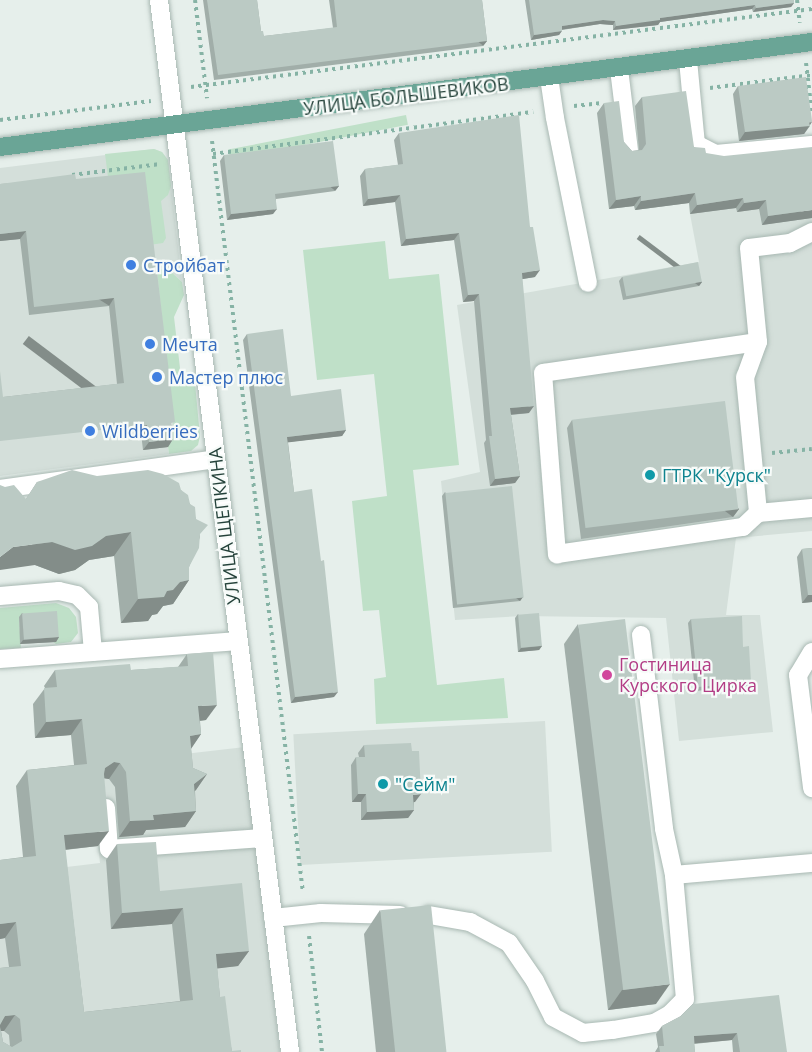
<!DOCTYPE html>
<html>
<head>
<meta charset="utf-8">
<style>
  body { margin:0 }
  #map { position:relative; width:812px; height:1052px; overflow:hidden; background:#e6efeb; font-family:"Open Sans",sans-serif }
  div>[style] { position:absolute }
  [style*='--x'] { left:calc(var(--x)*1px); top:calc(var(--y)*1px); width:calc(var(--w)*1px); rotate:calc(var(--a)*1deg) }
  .built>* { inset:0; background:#d4dfda; transform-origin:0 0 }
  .green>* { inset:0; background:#bfe0c8; transform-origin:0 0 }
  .path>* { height:4px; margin-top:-2px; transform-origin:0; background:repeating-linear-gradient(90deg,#86b3a5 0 3px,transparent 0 7.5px) }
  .roads { filter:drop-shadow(0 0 2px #a8b8b2) drop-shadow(0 0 2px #a8b8b2) }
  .minor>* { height:18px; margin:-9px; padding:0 9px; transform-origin:9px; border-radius:9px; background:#fff }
  .major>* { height:18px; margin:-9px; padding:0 9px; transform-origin:9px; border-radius:9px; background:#6aa596 }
  .wall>* { inset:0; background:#a1aea9 }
  .shaded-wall>* { inset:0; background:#838d89; transform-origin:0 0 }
  .building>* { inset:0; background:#bbcac4; transform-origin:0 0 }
  .dots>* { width:16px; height:16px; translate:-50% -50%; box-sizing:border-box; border:3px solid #f7fbf9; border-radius:50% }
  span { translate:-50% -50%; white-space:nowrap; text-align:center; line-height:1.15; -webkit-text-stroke:4.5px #f7fbf9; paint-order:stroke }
  .street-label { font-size:18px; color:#24423a }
  .shop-label { font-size:18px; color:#366cbe }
  .left { translate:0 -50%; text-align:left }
  .culture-label { font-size:18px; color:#0d838f }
  .hotel-label { font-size:18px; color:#b23c85 }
</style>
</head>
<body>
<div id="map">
  <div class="built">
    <div style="clip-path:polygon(154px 149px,162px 152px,168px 160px,182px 282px,167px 268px,174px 432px,166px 433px,169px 454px,0 476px,0 168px)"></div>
    <div style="clip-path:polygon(736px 208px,737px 212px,759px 209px,762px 225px,812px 218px,812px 531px,736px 538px,726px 615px,760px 615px,773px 732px,679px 741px,666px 618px,522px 616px,455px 620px,441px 481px,480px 472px,457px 305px,699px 262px,690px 214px)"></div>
    <div style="left:545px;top:721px;width:131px;height:252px;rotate:87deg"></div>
    <div style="clip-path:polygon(245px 747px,280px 1052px,0 1052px,0 875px,100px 863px,89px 765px)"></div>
  </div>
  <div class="green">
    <div style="left:406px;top:115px;width:10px;height:181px;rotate:79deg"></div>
    <div style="clip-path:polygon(154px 149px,162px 152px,168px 160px,171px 186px,168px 195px,161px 201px,166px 238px,163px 243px,149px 245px,108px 177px,105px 154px)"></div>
    <div style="clip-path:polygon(385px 241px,389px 279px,439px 274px,459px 465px,413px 470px,437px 685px,504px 678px,508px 718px,376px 724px,374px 679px,386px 677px,379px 610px,363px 611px,352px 501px,387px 496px,374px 374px,317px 380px,303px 250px)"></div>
    <div style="clip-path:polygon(167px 268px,182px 282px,184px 295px,174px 317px,182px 385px,195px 383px,200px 436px,198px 445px,191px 451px,169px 454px,166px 433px,174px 431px,157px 270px)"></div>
    <div style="clip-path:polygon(56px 603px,69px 608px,76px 617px,78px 633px,71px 642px,56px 644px,19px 617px,21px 648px,0 649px,0 608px)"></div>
  </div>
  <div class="path">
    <div style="--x:195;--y:0;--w:99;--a:83"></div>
    <div style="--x:797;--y:0;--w:23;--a:83"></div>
    <div style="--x:806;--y:63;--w:50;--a:83.2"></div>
    <div style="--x:191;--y:87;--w:626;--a:-7.16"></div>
    <div style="--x:710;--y:88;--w:103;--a:-7.3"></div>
    <div style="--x:574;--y:106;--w:28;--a:-6"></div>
    <div style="--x:0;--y:120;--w:152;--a:-7.2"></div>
    <div style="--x:212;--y:141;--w:757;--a:83.1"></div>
    <div style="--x:213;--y:154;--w:323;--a:-7.5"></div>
    <div style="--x:72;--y:175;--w:89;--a:-7.1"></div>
    <div style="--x:772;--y:453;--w:40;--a:-5.7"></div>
    <div style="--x:309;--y:936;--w:117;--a:83.6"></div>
  </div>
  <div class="roads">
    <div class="minor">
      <div style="--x:159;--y:0;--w:1060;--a:82.9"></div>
      <div style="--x:688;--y:60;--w:84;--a:84.6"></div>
      <div style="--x:696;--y:144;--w:22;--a:27"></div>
      <div style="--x:716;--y:154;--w:96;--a:-5.4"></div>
      <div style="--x:619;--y:69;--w:82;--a:83"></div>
      <div style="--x:549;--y:77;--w:41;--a:81.7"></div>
      <div style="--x:555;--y:118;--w:168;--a:78.7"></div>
      <div style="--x:812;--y:232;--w:25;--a:153"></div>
      <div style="--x:790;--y:243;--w:41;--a:173"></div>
      <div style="--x:749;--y:248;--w:94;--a:84.5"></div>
      <div style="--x:758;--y:342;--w:217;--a:171.8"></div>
      <div style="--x:543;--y:373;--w:182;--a:85.6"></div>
      <div style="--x:557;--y:554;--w:188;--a:-8.3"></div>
      <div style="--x:743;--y:527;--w:21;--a:-43"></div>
      <div style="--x:758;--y:513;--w:54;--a:-5.3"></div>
      <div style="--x:758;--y:342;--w:37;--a:110"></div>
      <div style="--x:745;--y:377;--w:137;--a:84.5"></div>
      <div style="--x:0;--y:489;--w:218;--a:-7.9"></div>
      <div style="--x:0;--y:596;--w:59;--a:-4.8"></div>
      <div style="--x:59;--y:591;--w:18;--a:13"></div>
      <div style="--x:77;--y:595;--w:17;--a:45"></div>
      <div style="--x:89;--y:607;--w:45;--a:84.9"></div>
      <div style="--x:641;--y:635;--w:195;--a:83.2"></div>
      <div style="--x:664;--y:829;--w:47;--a:77.7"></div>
      <div style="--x:812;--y:652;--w:27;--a:121"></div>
      <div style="--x:798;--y:675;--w:114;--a:82.9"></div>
      <div style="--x:0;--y:659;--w:239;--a:-4.3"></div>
      <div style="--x:106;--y:808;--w:41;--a:85.8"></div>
      <div style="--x:109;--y:849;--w:154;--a:-4.1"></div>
      <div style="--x:429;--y:915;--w:42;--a:9.7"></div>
      <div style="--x:470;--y:922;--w:44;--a:28.3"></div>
      <div style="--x:509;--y:943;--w:46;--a:55.6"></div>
      <div style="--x:535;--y:981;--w:40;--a:63.4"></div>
      <div style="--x:553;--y:1017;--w:34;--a:28"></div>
      <div style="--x:583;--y:1033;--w:30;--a:-6"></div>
      <div style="--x:613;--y:1030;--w:42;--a:-9.7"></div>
      <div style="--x:654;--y:1023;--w:18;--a:-29"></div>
      <div style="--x:670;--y:1014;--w:21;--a:-45"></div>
      <div style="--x:685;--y:999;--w:124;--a:-95.1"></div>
      <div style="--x:674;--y:875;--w:139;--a:-5"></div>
      <div style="--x:273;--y:918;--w:48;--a:-5.9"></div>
      <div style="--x:321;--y:913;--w:79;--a:1.5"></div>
    </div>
    <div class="major">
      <div style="--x:0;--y:147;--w:819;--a:-7.37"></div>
    </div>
  </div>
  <div class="wall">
    <div style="clip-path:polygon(203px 0,257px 0,261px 31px,264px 36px,333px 28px,329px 0,482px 0,487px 41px,483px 46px,214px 80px)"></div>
    <div style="clip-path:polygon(525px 0,794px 0,794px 3px,791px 7px,753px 12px,752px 9px,660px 22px,658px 25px,613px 30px,613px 25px,600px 24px,562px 30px,559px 35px,531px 40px)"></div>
    <div style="clip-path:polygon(738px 86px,810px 125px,810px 126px,804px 134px,739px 141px,733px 94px)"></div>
    <div style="clip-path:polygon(642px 97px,694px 147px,812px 218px,762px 225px,759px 209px,737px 212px,736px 208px,690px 214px,689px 203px,635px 210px,634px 206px,609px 209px,597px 113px,604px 103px,624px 142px,632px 151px,639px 150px,635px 106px)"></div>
    <div style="clip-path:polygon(399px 133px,530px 227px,535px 277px,522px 279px,529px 413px,511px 415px,520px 476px,515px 483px,490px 486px,484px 443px,486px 440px,474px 301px,463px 302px,454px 240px,401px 246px,395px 202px,363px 206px,360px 176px,365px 169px,398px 165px,394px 140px)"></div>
    <div style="clip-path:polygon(224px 155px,339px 186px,335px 191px,276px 199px,273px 214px,227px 220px,220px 161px)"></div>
    <div style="clip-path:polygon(76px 179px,172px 427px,173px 439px,168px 447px,143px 450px,141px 433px,3px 397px,117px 384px,109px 306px,29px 315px,20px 239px,0 241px,0 184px)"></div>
    <div style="clip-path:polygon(622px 277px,702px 282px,699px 286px,623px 300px,619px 281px)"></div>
    <div style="clip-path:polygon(247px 334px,291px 396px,346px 430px,342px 436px,288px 442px,294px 492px,334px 697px,291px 703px,243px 340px)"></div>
    <div style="clip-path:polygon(572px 420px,739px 509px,733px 517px,581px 539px,567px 428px)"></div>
    <div style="clip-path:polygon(97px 476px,181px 490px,190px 504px,196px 519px,200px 537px,189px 567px,189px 580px,173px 604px,163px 606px,157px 614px,152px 615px,148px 621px,121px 623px,114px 556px,89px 560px,75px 570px,59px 574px,35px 565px,26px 499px,37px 482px)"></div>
    <div style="clip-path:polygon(445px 492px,523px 597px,520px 601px,453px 608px,442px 496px)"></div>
    <div style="clip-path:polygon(812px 548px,812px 602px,802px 603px,797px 557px,802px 549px)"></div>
    <div style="clip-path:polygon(22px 613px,59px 637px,56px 642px,20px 644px,19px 617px)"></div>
    <div style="clip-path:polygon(518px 614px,542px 646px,539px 650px,518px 652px,515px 618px)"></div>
    <div style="clip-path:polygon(691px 619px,743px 647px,751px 682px,748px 686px,695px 691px,688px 623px)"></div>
    <div style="clip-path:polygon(578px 624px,656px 1004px,608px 1010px,564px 644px)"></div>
    <div style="clip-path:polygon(evenodd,187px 654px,206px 720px,200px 721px,201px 734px,191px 749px,193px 768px,207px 774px,195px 791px,196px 811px,185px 827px,146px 830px,143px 835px,119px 837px,115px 787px,109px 779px,104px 778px,98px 846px,65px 850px,84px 1012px,180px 1001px,172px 924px,111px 929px,106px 860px,117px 844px,160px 891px,249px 951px,238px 966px,217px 968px,220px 997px,232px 1051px,0 1052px,0 968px,9px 967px,5px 938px,0 939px,0 860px,23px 857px,16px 786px,27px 770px,74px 765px,71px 735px,35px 738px,33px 704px,45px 688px,44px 686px,55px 670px,131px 670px,178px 667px,187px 654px,1px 1031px,4px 1031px,9px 1035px,10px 1046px,3px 1042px,1px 1031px)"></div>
    <div style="clip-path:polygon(364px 745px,415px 802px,414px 802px,414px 810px,408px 818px,361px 820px,361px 802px,352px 802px,351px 765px,356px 757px,359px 757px,358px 753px)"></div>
    <div style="clip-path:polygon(380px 910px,446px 1052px,376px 1052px,364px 934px)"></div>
    <div style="clip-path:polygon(693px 1004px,787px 1052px,733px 1052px,732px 1040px,694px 1044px,695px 1052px,655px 1052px,658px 1047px,656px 1034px,662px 1026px,681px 1016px)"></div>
  </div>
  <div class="shaded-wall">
    <div style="clip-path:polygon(794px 3px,791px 7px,753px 12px,756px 8px)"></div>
    <div style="clip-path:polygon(755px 5px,752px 9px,660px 22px,658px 25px,613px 30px,616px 26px,660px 18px)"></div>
    <div style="clip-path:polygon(603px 20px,615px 21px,613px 25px,600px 24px,559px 30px,562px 26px)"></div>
    <div style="clip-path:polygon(562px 31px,559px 35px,531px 40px,534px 35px)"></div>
    <div style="left:487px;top:41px;width:6px;height:271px;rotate:129deg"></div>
    <div style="clip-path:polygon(812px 122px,804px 134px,739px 141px,745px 132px)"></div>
    <div style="left:339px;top:186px;width:6px;height:64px;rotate:129deg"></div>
    <div style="clip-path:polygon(695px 193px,689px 203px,635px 210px,641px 201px)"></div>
    <div style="clip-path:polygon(400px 195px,395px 202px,363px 206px,368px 199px)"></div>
    <div style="clip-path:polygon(641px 196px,634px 206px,609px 209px,616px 200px)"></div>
    <div style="clip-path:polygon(743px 198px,736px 208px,690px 214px,697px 205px)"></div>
    <div style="clip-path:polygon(766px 200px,759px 209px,737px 212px,744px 203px)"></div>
    <div style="clip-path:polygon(277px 209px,273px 214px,227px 220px,231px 214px)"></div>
    <div style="clip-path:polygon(812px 210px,812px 218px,762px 225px,768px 216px)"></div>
    <div style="clip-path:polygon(26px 231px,20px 239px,0 241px,0 234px)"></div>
    <div style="clip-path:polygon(459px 233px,454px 240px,401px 246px,406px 239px)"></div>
    <div style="clip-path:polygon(540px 270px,535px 277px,517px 280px,522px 273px)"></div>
    <div style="left:702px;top:282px;width:5px;height:78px;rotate:127deg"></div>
    <div style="clip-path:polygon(479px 294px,474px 301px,463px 302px,468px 295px)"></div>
    <div style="left:114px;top:298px;width:9px;height:81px;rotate:122deg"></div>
    <div style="clip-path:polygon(534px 406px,529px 413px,506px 415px,510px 408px)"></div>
    <div style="left:147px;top:425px;width:10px;height:148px;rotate:127deg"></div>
    <div style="clip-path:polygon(346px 430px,342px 436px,283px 443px,287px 437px)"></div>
    <div style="clip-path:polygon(173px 439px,168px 447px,143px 450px,149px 442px)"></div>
    <div style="clip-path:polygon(520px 476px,515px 483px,490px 486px,495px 479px)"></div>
    <div style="left:739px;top:509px;width:10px;height:155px;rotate:127deg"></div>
    <div style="clip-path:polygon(131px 532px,114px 556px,89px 560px,75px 570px,59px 574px,35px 565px,0 570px,0 557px,13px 547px)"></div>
    <div style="clip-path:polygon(189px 580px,173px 604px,163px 606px,157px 614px,152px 615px,148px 621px,121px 623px,138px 599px,167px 591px,180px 582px)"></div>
    <div style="clip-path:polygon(808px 595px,812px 595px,812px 602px,802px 603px)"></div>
    <div style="left:523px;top:597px;width:5px;height:67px;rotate:127deg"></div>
    <div style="clip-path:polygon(59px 637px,56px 642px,20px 644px,23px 640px)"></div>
    <div style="clip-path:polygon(542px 646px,539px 650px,518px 652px,521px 648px)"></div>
    <div style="left:751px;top:682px;width:5px;height:53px;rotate:127deg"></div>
    <div style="clip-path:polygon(338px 692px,334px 697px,291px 703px,295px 697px)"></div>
    <div style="clip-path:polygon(217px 705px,206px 720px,187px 722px,198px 706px)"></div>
    <div style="clip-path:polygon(82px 719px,71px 735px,35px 738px,46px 722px)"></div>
    <div style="clip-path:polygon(201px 734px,190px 750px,190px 736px)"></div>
    <div style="clip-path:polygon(114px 762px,120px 763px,109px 779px,102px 778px,105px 768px)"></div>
    <div style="clip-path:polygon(207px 774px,196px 790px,183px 800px,194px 784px)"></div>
    <div style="clip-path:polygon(358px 794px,366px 794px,361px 802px,352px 802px)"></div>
    <div style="clip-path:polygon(421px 794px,415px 802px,408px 803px,413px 795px)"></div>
    <div style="clip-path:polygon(414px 810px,408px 818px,361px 820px,367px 812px)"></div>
    <div style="clip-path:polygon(196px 811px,185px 827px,146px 830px,143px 835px,119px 837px,130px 821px,153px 815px)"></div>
    <div style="clip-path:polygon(109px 831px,98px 846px,53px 851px,64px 835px)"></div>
    <div style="clip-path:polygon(183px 908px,172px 924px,111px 929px,122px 913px)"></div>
    <div style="clip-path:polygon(16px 922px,5px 938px,0 939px,0 924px)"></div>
    <div style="clip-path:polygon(249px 951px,238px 966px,205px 970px,216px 954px)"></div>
    <div style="clip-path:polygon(670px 984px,656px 1004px,608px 1010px,622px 990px)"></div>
    <div style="clip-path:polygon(15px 1015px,4px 1031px,0 1031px,0 1023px,5px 1016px)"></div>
    <div style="clip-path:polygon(737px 1033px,732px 1040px,688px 1044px,694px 1036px)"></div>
  </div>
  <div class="building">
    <div style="clip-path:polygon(207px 0,257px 0,261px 31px,263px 31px,264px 36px,337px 27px,334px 0,482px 0,487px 41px,218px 75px)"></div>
    <div style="clip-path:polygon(529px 0,794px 0,794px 3px,756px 8px,755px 5px,660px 18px,660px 20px,616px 26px,615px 21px,603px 20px,562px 26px,562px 31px,534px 35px)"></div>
    <div style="clip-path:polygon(806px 77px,812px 121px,812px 122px,809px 122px,810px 126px,745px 132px,738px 86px)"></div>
    <div style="clip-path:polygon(686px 91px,694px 147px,705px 148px,706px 153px,724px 156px,812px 147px,812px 210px,768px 216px,766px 200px,744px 203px,743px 198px,697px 205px,695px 193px,641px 201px,641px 196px,616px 200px,604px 103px,619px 101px,624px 142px,632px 151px,642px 150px,646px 144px,642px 97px)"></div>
    <div style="clip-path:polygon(519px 115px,530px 227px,533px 227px,540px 270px,522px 273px,534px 406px,510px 408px,520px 476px,495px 479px,489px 436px,492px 436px,479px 294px,468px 295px,459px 233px,406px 239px,400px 195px,368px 199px,365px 169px,403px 164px,399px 133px)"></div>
    <div style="clip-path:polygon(333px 141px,339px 186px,275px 194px,277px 209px,231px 214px,224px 155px)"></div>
    <div style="clip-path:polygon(145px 172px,175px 422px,171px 423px,173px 439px,149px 442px,147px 425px,0 441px,0 371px,3px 397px,124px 383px,114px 298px,34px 307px,26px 231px,0 234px,0 184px,75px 174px,76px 179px)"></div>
    <div style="left:698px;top:262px;width:20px;height:77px;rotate:79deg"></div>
    <div style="clip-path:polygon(283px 329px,291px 396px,341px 389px,346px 430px,287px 437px,294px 492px,312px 489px,321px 561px,324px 560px,338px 692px,295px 697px,247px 334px)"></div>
    <div style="left:725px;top:401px;width:109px;height:154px;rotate:83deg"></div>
    <div style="clip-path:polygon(72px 470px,97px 476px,148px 470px,163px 474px,179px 483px,181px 490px,188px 495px,190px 504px,195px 507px,196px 519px,208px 525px,200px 534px,199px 548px,189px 567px,189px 580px,180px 582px,173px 590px,167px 591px,164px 597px,138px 599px,131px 532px,106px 536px,92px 546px,75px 550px,52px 542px,13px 547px,0 557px,0 485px,5px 487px,14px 485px,26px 499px,37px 482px)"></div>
    <div style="left:512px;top:486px;width:112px;height:67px;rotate:84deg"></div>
    <div style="clip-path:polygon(812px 548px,812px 595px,808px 595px,802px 549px)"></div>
    <div style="left:57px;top:611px;width:26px;height:35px;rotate:86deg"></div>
    <div style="left:539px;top:613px;width:33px;height:21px;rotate:85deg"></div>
    <div style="clip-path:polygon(742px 616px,743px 647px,749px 646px,751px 682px,698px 687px,691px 619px)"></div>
    <div style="left:625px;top:619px;width:368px;height:47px;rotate:83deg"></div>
    <div style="clip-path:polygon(213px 652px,217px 705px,198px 706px,201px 734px,190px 736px,193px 768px,207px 774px,194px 784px,196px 811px,153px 815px,154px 820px,130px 821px,126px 772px,120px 763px,114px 762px,105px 768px,104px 774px,109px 831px,64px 835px,84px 1012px,193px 1000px,183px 908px,122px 913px,117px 844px,156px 842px,160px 891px,242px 883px,249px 951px,216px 954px,220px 997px,225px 996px,232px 1051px,241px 1050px,241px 1052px,0 1052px,0 1027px,3px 1042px,12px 1047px,22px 1041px,20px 1019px,15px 1015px,5px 1016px,0 1025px,0 968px,21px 966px,16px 922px,0 924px,0 860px,36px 856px,27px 770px,87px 764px,82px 719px,46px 722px,44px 688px,57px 687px,55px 670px,130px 664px,131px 670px,188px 666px,187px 654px)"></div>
    <div style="clip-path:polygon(411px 743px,412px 751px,419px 751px,421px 794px,413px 795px,414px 810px,367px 812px,366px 794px,358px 794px,356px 757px,365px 757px,364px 745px)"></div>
    <div style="left:431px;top:905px;width:148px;height:51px;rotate:84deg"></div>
    <div style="clip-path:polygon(779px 995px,787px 1052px,740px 1052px,737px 1033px,694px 1036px,695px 1052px,660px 1052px,659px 1046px,664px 1046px,662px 1026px,681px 1016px,693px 1004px)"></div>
  </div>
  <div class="dots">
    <div style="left:131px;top:265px;background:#3f7fe0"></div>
    <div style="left:150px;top:344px;background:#3f7fe0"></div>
    <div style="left:157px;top:377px;background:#3f7fe0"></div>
    <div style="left:90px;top:431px;background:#3f7fe0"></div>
    <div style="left:650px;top:475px;background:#0f9aa8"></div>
    <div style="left:607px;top:675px;background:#d1479c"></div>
    <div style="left:383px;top:784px;background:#0f9aa8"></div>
  </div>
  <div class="street-label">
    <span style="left:406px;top:96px;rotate:-7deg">УЛИЦА БОЛЬШЕВИКОВ</span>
    <span style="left:224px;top:526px;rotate:-97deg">УЛИЦА ЩЕПКИНА</span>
  </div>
  <div class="shop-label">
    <span class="left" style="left:143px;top:265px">Стройбат</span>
    <span class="left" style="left:162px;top:344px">Мечта</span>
    <span class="left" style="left:169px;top:377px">Мастер плюс</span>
    <span class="left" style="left:102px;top:431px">Wildberries</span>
  </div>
  <div class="culture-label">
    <span class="left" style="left:662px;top:475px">ГТРК "Курск"</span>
    <span class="left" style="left:395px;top:784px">"Сейм"</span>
  </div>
  <div class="hotel-label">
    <span class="left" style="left:619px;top:675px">Гостиница<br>Курского Цирка</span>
  </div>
</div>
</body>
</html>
